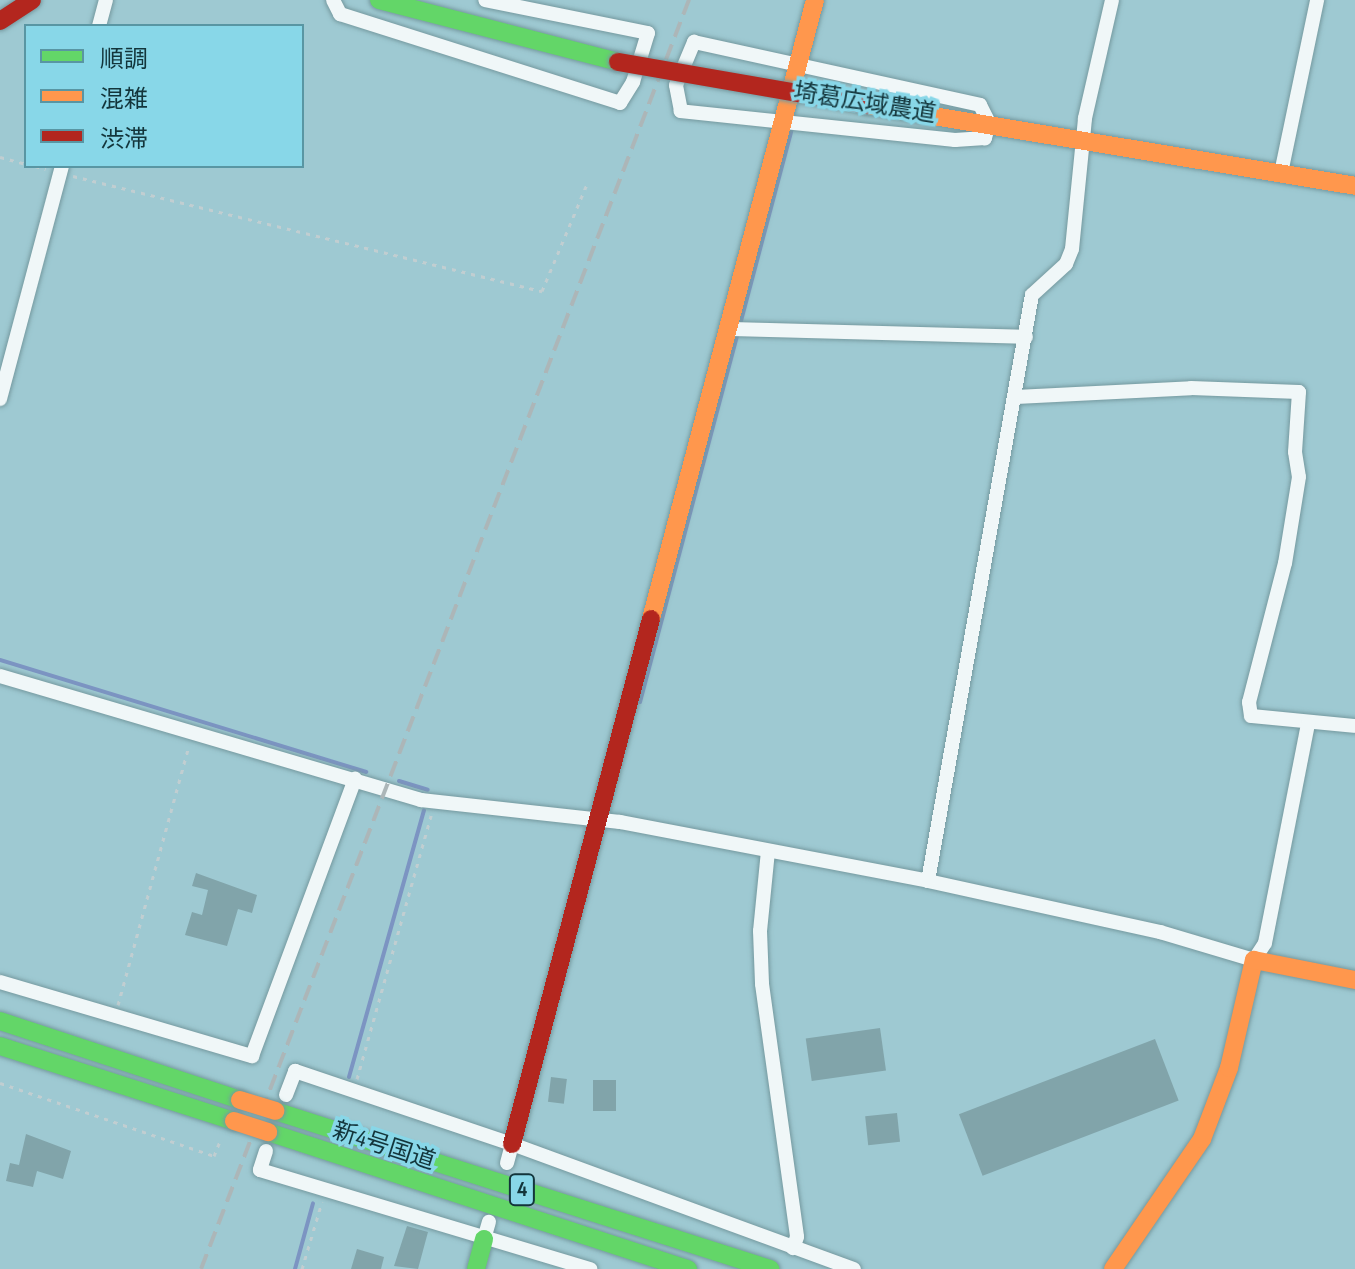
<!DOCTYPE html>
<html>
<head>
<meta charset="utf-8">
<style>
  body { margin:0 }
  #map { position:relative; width:1355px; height:1269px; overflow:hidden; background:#9ec9d2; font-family:"Sofia Sans Condensed","Noto Sans JP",sans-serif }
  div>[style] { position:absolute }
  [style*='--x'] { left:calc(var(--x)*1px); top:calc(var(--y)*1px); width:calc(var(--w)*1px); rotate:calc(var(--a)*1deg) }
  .stream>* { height:4px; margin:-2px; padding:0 2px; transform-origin:2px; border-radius:2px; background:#7c94c2 }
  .building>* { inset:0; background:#81a4aa; transform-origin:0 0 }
  .path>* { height:3px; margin-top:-1.5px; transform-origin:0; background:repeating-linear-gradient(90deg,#c1ced1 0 4px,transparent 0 10px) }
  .roads { filter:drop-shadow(0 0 2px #75999f) drop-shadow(0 0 2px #75999f) }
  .street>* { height:14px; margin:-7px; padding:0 7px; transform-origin:7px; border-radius:7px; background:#f0f7f8 }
  .fast>* { height:18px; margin:-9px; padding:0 9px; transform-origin:9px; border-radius:9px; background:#63d668 }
  .slow>* { height:18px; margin:-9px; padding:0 9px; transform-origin:9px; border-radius:9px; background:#ff974d }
  .jam>* { height:18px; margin:-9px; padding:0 9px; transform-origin:9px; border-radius:9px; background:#b3261e }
  .rail>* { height:4px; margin-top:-2px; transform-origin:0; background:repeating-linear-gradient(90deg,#acb6b8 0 16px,transparent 0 24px) }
  .bridges { filter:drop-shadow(0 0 2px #75999f) drop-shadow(0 0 2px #75999f) }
  .slow-bridge>* { height:18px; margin:-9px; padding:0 9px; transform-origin:9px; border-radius:9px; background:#ff974d }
  .jam-bridge>* { height:18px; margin:-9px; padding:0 9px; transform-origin:9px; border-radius:9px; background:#b3261e }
  span { translate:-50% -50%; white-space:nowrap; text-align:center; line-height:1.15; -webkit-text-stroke:7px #88d7e8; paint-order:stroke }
  .shield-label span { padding:2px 6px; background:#88d7e8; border:2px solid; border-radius:6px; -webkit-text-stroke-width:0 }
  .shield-label { font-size:22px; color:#13353b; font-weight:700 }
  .street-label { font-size:24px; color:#13353b }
  .legend { position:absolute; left:24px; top:24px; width:280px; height:144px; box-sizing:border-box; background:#88d7e8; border:2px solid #5996a3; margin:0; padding:10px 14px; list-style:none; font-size:24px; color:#13353b }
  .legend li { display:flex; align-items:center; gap:16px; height:40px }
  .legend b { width:40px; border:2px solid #5996a3 }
</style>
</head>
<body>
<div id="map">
  <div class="stream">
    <div style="--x:0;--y:660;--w:383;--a:17"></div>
    <div style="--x:640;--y:702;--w:590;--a:-75.16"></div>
    <div style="--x:399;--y:781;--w:30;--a:17"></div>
    <div style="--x:349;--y:1077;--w:277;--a:-74.3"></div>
    <div style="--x:295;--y:1269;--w:68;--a:-74.7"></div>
  </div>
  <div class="building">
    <div style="clip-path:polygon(196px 873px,257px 895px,252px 913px,238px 909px,227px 946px,185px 935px,192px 912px,202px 915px,208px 890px,192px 886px)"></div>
    <div style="left:880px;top:1028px;width:43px;height:75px;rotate:82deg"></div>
    <div style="left:1155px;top:1039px;width:66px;height:210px;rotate:69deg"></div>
    <div style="left:551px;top:1077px;width:16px;height:25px;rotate:7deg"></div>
    <div style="left:593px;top:1080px;width:23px;height:31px"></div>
    <div style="left:897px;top:1113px;width:29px;height:32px;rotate:84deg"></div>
    <div style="clip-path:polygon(26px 1134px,71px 1151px,63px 1179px,37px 1171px,33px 1187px,6px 1181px,10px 1163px,19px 1165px)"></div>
    <div style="clip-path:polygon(407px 1226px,428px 1232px,418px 1269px,394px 1266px)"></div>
    <div style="clip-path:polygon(357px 1249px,384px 1257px,381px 1269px,351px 1269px)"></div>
  </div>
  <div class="path">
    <div style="--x:0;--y:157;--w:27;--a:15"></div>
    <div style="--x:35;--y:166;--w:11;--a:15"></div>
    <div style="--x:73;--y:176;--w:483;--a:13.8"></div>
    <div style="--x:542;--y:291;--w:116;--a:-67.2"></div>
    <div style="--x:118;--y:1005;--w:269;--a:-74.7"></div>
    <div style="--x:357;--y:1079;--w:276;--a:-74.3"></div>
    <div style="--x:0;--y:1083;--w:226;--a:18.8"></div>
    <div style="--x:214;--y:1156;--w:18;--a:-68"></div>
    <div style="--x:302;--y:1269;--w:70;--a:-73.4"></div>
  </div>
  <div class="roads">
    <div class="street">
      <div style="--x:333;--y:0;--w:16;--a:63"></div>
      <div style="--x:340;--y:14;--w:294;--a:17.6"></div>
      <div style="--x:620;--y:103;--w:25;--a:-58"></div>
      <div style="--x:633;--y:82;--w:51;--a:-73"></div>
      <div style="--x:648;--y:33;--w:166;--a:-168.6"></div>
      <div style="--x:99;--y:26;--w:27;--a:-75"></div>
      <div style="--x:694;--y:42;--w:293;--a:12.4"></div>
      <div style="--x:980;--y:105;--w:20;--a:63"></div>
      <div style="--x:989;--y:123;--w:16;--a:105"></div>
      <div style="--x:985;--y:138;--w:30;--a:176"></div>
      <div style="--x:955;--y:140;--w:276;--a:-174"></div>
      <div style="--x:681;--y:111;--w:26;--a:-101"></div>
      <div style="--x:676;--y:85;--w:47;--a:-67.3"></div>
      <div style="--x:1281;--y:173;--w:177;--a:-78.2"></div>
      <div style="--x:729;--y:329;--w:297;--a:1.5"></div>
      <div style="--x:1016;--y:397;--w:175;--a:-2.9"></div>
      <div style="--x:1191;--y:388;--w:108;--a:2.1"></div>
      <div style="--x:1299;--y:392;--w:60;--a:93.8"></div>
      <div style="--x:1295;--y:452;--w:25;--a:81"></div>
      <div style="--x:1299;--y:477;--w:87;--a:99.2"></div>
      <div style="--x:1285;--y:563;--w:144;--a:104.5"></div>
      <div style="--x:1249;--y:702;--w:14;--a:82"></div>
      <div style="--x:1251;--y:716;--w:104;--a:5.5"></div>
      <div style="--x:0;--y:399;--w:241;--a:-75.1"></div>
      <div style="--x:0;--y:676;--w:439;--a:16.4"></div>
      <div style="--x:421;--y:800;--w:200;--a:6.3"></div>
      <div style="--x:620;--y:822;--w:314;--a:10.8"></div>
      <div style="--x:928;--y:881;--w:238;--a:12.4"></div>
      <div style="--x:1160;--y:932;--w:98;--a:16.6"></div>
      <div style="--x:1254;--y:960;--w:20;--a:-57"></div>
      <div style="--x:1265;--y:943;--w:223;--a:-78.9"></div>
      <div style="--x:768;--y:851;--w:80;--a:95.7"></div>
      <div style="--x:760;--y:931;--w:53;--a:87.8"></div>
      <div style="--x:762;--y:984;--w:255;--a:82.1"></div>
      <div style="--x:797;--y:1237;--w:12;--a:110"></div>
      <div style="--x:928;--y:881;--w:595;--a:-79.94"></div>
      <div style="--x:1032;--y:295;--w:46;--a:-42.4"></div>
      <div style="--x:1066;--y:264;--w:16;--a:-68"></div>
      <div style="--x:1072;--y:249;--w:132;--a:-84.3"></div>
      <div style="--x:1085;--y:118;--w:121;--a:-77.1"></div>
      <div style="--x:0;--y:982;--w:263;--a:16.4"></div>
      <div style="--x:252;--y:1056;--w:296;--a:-69.6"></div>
      <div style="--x:286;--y:1095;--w:26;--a:-69"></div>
      <div style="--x:295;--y:1071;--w:229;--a:18.6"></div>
      <div style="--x:512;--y:1144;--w:364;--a:20.1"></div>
      <div style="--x:266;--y:1151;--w:20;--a:108"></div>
      <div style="--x:260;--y:1170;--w:345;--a:16.7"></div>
      <div style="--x:507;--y:1163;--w:20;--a:-75"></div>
      <div style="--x:484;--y:1239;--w:18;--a:-74"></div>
    </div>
    <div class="fast">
      <div style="--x:379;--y:0;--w:247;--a:14.5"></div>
      <div style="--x:0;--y:1021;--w:253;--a:18.2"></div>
      <div style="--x:0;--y:1046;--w:246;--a:17.8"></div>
      <div style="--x:275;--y:1111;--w:520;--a:17.7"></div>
      <div style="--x:268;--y:1132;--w:442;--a:18.1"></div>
      <div style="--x:476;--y:1269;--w:31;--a:-75"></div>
    </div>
    <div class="slow">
      <div style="--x:867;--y:105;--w:495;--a:9.4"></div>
      <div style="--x:651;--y:619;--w:640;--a:-75.16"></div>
      <div style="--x:1113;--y:1269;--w:158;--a:-55.6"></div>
      <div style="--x:1202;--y:1139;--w:76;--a:-69.2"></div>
      <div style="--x:1229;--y:1068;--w:111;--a:-77"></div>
      <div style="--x:1254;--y:960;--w:103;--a:11.2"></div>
    </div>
    <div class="jam">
      <div style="--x:0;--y:21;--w:38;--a:-33"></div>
      <div style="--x:512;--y:1144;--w:543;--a:-75.17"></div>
    </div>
  </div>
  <div class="rail">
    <div style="--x:201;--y:1269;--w:1360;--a:-68.97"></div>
  </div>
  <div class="bridges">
    <div class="slow-bridge">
      <div style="--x:240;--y:1100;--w:37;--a:17"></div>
      <div style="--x:234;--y:1121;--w:36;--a:18"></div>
    </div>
    <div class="jam-bridge">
      <div style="--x:618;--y:62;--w:253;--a:9.8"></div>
    </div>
  </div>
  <div class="shield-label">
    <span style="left:522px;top:1190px">4</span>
  </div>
  <div class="street-label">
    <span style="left:865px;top:103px;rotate:9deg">埼葛広域農道</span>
    <span style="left:384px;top:1146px;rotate:18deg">新4号国道</span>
  </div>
  <ul class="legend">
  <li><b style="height:10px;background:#63d668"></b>順調</li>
  <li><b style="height:10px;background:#ff974d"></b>混雑</li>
  <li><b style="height:10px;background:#b3261e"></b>渋滞</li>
  </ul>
</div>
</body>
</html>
